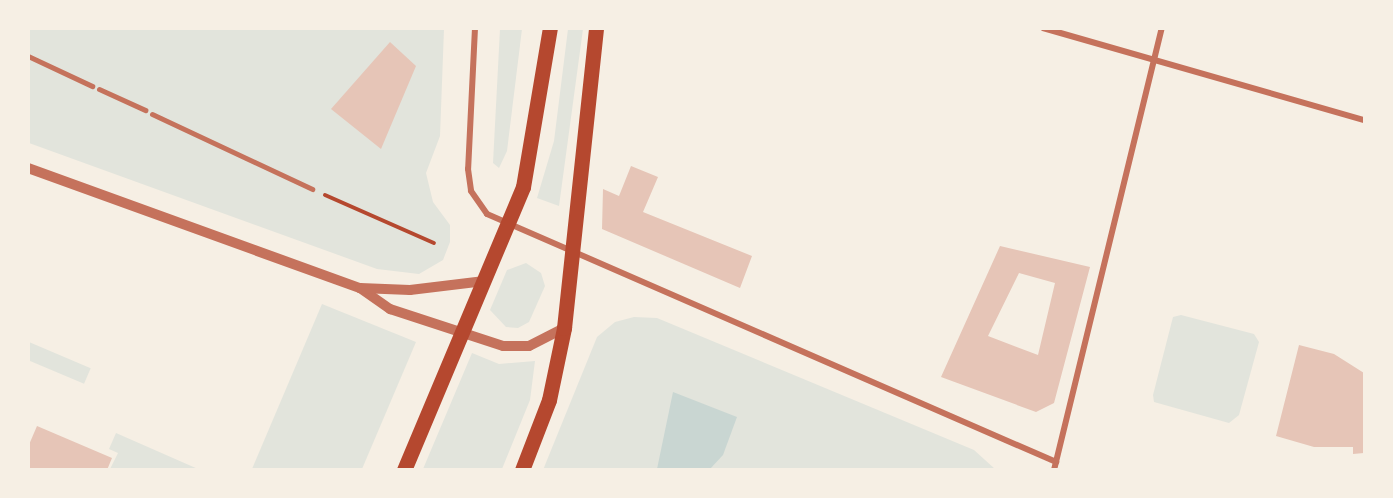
<!DOCTYPE html>
<html>
<head>
<meta charset="utf-8">
<style>
  body { margin:0 }
  #map { position:relative; width:1393px; height:498px; overflow:hidden; background:#f6efe4; font-family:"Varela Round",sans-serif }
  div>[style] { position:absolute }
  [style*='--x'] { left:calc(var(--x)*1px); top:calc(var(--y)*1px); width:calc(var(--w)*1px); rotate:calc(var(--a)*1deg) }
  .green>* { inset:0; background:#e2e4dc; transform-origin:0 0 }
  .water>* { inset:0; background:#c9d6d2 }
  .building>* { inset:0; background:#e6c5b7 }
  .path>* { height:4px; margin:-2px; padding:0 2px; transform-origin:2px; border-radius:2px; background:#b5482f }
  .pedestrian>* { height:5px; margin:-2.5px; padding:0 2.5px; transform-origin:2.5px; border-radius:2.5px; background:#c5725c }
  .minor>* { height:6px; margin:-3px; padding:0 3px; transform-origin:3px; border-radius:3px; background:#c5725c }
  .tertiary>* { height:10px; margin:-5px; padding:0 5px; transform-origin:5px; border-radius:5px; background:#c5725c }
  .primary>* { height:15px; margin:-7.5px; padding:0 7.5px; transform-origin:7.5px; border-radius:7.5px; background:#b5482f }
  span { translate:-50% -50%; white-space:nowrap; text-align:center; line-height:1.15; -webkit-text-stroke:6px #f6efe4; paint-order:stroke }
  .frame { position:absolute; inset:0; border:30px solid #f6efe4; pointer-events:none }
</style>
</head>
<body>
<div id="map">
  <div class="green">
    <div style="clip-path:polygon(29px 29px,444px 29px,440px 136px,426px 173px,433px 202px,450px 225px,450px 242px,443px 260px,419px 274px,377px 269px,29px 143px)"></div>
    <div style="clip-path:polygon(500px 29px,522px 29px,507px 151px,499px 168px,493px 163px)"></div>
    <div style="clip-path:polygon(568px 29px,583px 29px,559px 206px,537px 198px,554px 141px)"></div>
    <div style="clip-path:polygon(526px 263px,541px 273px,545px 286px,529px 322px,518px 328px,506px 327px,490px 310px,507px 270px)"></div>
    <div style="clip-path:polygon(322px 304px,416px 342px,362px 469px,252px 469px)"></div>
    <div style="clip-path:polygon(1181px 315px,1254px 334px,1259px 342px,1239px 415px,1229px 423px,1154px 402px,1153px 395px,1173px 317px)"></div>
    <div style="clip-path:polygon(634px 317px,657px 318px,974px 450px,995px 469px,543px 470px,597px 337px,615px 322px)"></div>
    <div style="left:29px;top:342px;width:67px;height:17px;rotate:23deg"></div>
    <div style="clip-path:polygon(472px 353px,499px 364px,535px 361px,530px 400px,502px 469px,423px 469px)"></div>
    <div style="clip-path:polygon(116px 433px,198px 469px,110px 469px,118px 453px,109px 449px)"></div>
  </div>
  <div class="water">
    <div style="clip-path:polygon(673px 392px,737px 417px,723px 455px,710px 469px,657px 469px)"></div>
  </div>
  <div class="building">
    <div style="clip-path:polygon(390px 42px,416px 66px,381px 149px,331px 109px)"></div>
    <div style="clip-path:polygon(631px 166px,658px 177px,643px 212px,752px 256px,740px 288px,602px 229px,603px 189px,619px 196px)"></div>
    <div style="clip-path:polygon(evenodd,1000px 246px,1090px 267px,1054px 403px,1036px 412px,941px 377px,1000px 246px,1019px 273px,1055px 283px,1038px 355px,988px 336px,1019px 273px)"></div>
    <div style="clip-path:polygon(1299px 345px,1334px 354px,1364px 373px,1364px 453px,1353px 454px,1353px 447px,1314px 447px,1276px 436px)"></div>
    <div style="clip-path:polygon(37px 426px,112px 458px,107px 470px,28px 470px,28px 447px)"></div>
  </div>
  <div class="path">
    <div style="--x:325;--y:195;--w:119;--a:23.8"></div>
  </div>
  <div class="pedestrian">
    <div style="--x:28;--y:56;--w:71;--a:25.1"></div>
    <div style="--x:99;--y:89;--w:51;--a:24.5"></div>
    <div style="--x:152;--y:114;--w:177;--a:25.1"></div>
  </div>
  <div class="minor">
    <div style="--x:475;--y:28;--w:141;--a:92.8"></div>
    <div style="--x:468;--y:169;--w:22;--a:82"></div>
    <div style="--x:471;--y:191;--w:28;--a:55"></div>
    <div style="--x:487;--y:214;--w:621;--a:23.55"></div>
    <div style="--x:1043;--y:28;--w:334;--a:16"></div>
    <div style="--x:1054;--y:470;--w:455;--a:-76.3"></div>
  </div>
  <div class="tertiary">
    <div style="--x:28;--y:168;--w:353;--a:19.9"></div>
    <div style="--x:360;--y:288;--w:37;--a:35"></div>
    <div style="--x:390;--y:309;--w:119;--a:18.1"></div>
    <div style="--x:503;--y:346;--w:26;--a:0"></div>
    <div style="--x:529;--y:346;--w:39;--a:-27"></div>
    <div style="--x:360;--y:288;--w:50;--a:2.3"></div>
    <div style="--x:410;--y:290;--w:75;--a:-6.9"></div>
  </div>
  <div class="primary">
    <div style="--x:404;--y:470;--w:307;--a:-67.2"></div>
    <div style="--x:523;--y:187;--w:161;--a:-80.4"></div>
    <div style="--x:522;--y:470;--w:75;--a:-68.9"></div>
    <div style="--x:549;--y:400;--w:74;--a:-78.2"></div>
    <div style="--x:564;--y:328;--w:302;--a:-83.9"></div>
  </div>
  <div class="frame"></div>
</div>
</body>
</html>
